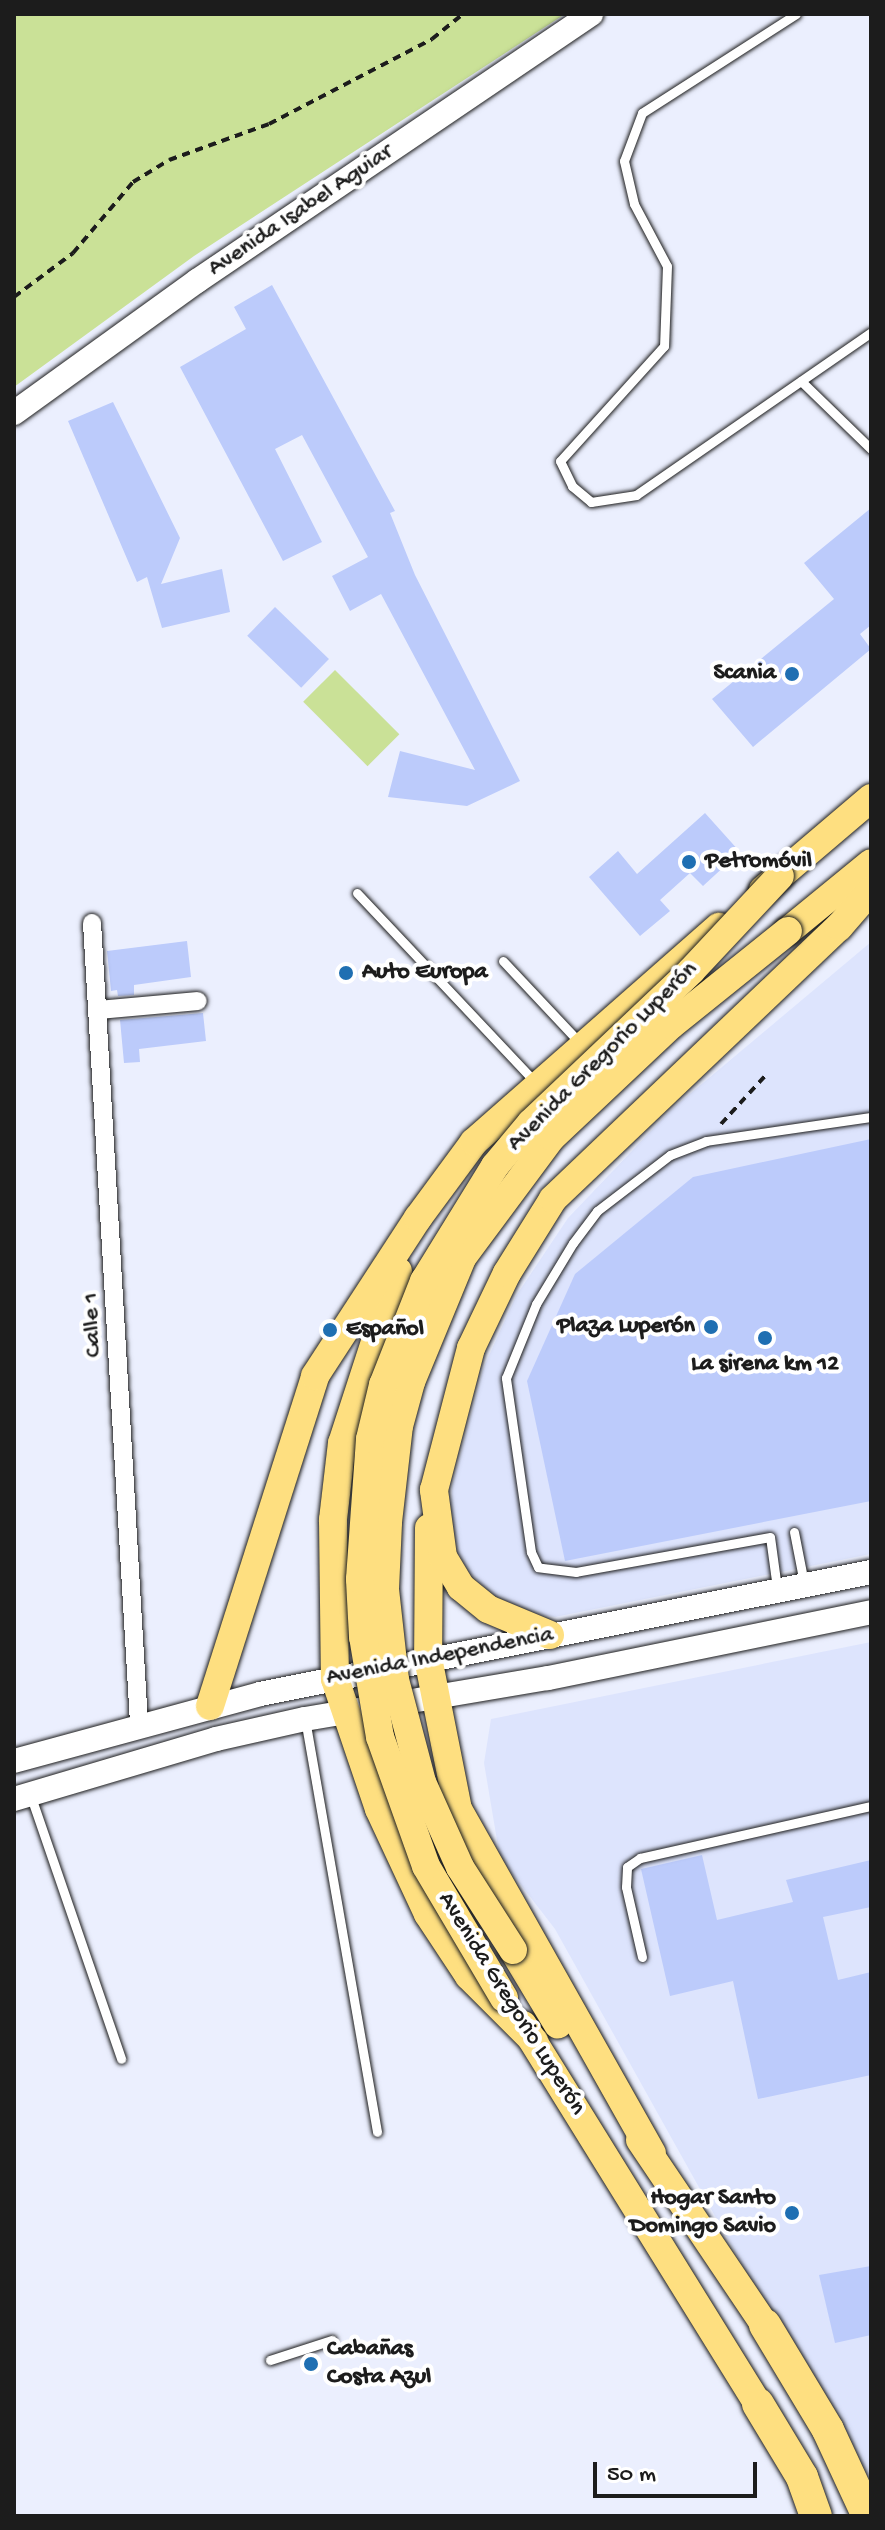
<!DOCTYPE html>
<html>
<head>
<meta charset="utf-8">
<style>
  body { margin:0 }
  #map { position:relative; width:885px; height:2530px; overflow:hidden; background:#ebeffe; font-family:"Gochi Hand",sans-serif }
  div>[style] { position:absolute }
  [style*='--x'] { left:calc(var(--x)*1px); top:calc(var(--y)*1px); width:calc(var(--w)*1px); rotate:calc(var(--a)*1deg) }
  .built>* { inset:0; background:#dde4fd }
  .green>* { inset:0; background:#cae197; transform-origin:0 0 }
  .building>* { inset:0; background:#bccbfb; transform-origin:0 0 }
  .path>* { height:4px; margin-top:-2px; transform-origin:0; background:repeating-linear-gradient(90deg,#1c1c1c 0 8px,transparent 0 14px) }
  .roads { filter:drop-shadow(0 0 2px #1c1c1c) drop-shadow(0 0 2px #1c1c1c) }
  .lane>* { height:9px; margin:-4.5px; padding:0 4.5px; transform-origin:4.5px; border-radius:4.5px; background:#fff }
  .street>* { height:18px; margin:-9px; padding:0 9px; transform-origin:9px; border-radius:9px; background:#fff }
  .secondary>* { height:24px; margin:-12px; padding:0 12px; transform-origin:12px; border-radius:12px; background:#fff }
  .primary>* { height:28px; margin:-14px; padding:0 14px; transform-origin:14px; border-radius:14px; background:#fedf80 }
  .highway>* { height:32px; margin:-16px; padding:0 16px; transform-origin:16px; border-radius:16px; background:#fedf80 }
  .bridges { filter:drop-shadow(0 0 2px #1c1c1c) drop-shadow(0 0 2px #1c1c1c) }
  .primary-bridge>* { height:28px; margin:-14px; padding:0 14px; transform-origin:14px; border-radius:14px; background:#fedf80 }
  .dots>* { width:22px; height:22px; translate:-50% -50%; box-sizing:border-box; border:4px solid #fff; border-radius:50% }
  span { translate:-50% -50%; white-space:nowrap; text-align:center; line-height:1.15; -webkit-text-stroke:8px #fff; paint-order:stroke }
  .street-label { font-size:24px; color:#1c1c1c }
  .poi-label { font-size:24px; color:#1c1c1c; font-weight:700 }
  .right { translate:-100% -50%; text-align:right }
  .left { translate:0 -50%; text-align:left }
  .frame { position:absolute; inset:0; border:16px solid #1c1c1c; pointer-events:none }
  .scale { position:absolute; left:593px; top:2462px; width:164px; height:36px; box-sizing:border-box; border:4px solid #1c1c1c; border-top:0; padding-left:10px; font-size:24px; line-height:28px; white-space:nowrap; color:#1c1c1c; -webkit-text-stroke:6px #fff; paint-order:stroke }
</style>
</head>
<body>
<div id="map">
  <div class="built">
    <div style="clip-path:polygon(871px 942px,871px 1554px,555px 1617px,530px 1613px,494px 1596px,467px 1570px,458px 1551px,450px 1522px,452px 1487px,483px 1369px,516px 1296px,568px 1218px,672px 1109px)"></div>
    <div style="clip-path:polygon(871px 1642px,871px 2496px,555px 1929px,500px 1858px,484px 1763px,491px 1719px)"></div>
  </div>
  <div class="green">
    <div style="clip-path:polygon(14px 14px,565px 14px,194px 256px,14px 387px)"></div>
    <div style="left:335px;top:670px;width:91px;height:45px;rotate:45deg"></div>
  </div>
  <div class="building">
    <div style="clip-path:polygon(272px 285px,395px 511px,390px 513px,415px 575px,520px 781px,467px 806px,388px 797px,400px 751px,475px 770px,381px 594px,350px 611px,332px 576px,368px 557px,302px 435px,275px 449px,322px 542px,283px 561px,180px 367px,246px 329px,234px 307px)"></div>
    <div style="clip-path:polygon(113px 402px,180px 538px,161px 584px,222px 569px,230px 612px,162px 628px,147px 577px,137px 582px,68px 421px)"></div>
    <div style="clip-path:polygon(871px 508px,871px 625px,860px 634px,871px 649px,753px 747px,712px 699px,834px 599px,804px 563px)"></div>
    <div style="left:275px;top:607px;width:75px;height:40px;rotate:44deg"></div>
    <div style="clip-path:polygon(705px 813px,740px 852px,703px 886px,690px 873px,660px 900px,670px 911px,640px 936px,589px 877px,618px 851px,637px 874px)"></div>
    <div style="clip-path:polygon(187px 941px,191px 977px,134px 985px,134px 995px,118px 996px,117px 990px,111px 991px,107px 951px)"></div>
    <div style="clip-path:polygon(203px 1013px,206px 1041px,139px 1049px,140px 1062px,124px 1063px,120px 1020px)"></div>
    <div style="clip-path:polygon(871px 1139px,871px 1501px,565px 1561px,527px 1381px,575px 1274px,693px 1177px)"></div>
    <div style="clip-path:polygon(702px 1855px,717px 1920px,793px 1902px,786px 1880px,871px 1860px,871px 1907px,823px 1917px,838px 1980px,871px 1972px,871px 2075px,758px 2099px,733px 1981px,670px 1996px,641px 1869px)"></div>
    <div style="clip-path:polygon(871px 2266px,871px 2335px,835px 2343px,819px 2275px)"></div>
  </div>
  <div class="path">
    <div style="--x:14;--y:297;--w:74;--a:-36.7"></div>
    <div style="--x:73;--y:253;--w:93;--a:-49.8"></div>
    <div style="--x:133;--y:182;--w:42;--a:-31.4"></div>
    <div style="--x:169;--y:160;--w:106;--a:-19.8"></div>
    <div style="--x:269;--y:124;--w:184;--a:-27.5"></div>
    <div style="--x:432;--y:39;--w:40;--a:-39"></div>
    <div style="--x:721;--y:1124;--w:65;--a:-47.5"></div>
  </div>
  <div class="roads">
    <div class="lane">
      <div style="--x:796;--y:14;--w:183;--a:147.3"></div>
      <div style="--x:642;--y:113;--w:51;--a:110.6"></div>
      <div style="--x:624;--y:161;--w:44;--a:76.9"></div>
      <div style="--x:634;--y:204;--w:70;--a:62"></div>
      <div style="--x:667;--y:266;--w:80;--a:92.1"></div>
      <div style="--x:664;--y:346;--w:155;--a:132.1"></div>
      <div style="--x:560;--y:461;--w:28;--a:64"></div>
      <div style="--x:572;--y:486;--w:25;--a:40"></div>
      <div style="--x:591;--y:502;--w:46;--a:-8.8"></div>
      <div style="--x:636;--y:495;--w:286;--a:-34.7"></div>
      <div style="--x:801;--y:381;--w:98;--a:44.2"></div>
      <div style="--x:357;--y:893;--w:260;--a:46.7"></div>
      <div style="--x:503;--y:961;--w:112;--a:46.8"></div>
      <div style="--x:794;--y:1532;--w:52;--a:78.9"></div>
      <div style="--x:777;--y:1588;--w:51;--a:-97.8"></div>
      <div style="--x:770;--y:1537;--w:197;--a:169.8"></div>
      <div style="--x:576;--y:1572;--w:38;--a:-173"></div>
      <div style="--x:538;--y:1567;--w:17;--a:-115"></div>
      <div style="--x:531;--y:1552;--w:176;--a:-98.2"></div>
      <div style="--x:506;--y:1378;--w:80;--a:-67.9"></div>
      <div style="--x:536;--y:1304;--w:71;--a:-58.8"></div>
      <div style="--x:573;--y:1243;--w:40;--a:-53"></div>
      <div style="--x:597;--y:1211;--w:92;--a:-37.5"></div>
      <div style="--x:670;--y:1155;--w:39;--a:-21"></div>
      <div style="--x:706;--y:1141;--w:167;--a:-8.3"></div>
      <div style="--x:305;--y:1719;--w:419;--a:80.1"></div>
      <div style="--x:30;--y:1794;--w:280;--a:71"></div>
      <div style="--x:642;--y:1957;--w:72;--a:-102.9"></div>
      <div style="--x:626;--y:1887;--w:20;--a:-87"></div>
      <div style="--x:627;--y:1867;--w:16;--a:-35"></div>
      <div style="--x:640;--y:1858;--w:237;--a:-12.7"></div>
      <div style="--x:270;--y:2360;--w:65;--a:-17.9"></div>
    </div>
    <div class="street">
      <div style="--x:92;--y:923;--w:802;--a:86.64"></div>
      <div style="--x:99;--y:1010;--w:99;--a:-5.2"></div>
    </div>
    <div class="secondary">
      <div style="--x:14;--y:413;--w:226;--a:-35.8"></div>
      <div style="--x:197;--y:281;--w:476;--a:-34.1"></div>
      <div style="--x:14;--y:1761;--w:255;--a:-15.2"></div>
      <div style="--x:260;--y:1694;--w:623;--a:-11.29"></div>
      <div style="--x:14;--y:1799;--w:211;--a:-16.5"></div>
      <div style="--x:216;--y:1739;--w:91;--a:-12.7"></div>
      <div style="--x:305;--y:1719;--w:246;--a:-9.6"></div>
      <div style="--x:548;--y:1678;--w:330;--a:-11.5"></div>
    </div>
    <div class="primary">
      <div style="--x:763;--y:890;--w:142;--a:-40.4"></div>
      <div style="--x:788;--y:931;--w:107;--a:-39.3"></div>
      <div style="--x:398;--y:1271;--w:181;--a:108"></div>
      <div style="--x:342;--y:1443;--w:78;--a:96.7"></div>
      <div style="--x:333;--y:1520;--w:159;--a:89.3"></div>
      <div style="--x:335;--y:1679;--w:137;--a:71.3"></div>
      <div style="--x:379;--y:1809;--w:116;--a:65"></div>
      <div style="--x:428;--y:1914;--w:74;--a:56.5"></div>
      <div style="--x:469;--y:1976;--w:92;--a:45"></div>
      <div style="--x:429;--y:1528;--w:130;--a:90.4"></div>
      <div style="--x:428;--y:1658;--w:154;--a:78.8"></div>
      <div style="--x:458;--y:1809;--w:395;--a:60.6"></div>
      <div style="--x:550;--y:1635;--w:67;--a:-157.2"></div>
      <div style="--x:488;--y:1609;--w:35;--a:-141"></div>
      <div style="--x:461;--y:1587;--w:35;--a:-121"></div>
      <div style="--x:443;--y:1557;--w:68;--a:-97.7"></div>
      <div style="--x:434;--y:1490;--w:147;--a:-75.4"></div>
      <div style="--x:471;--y:1348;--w:83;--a:-64.4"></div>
      <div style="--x:507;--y:1273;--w:87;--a:-58.1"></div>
      <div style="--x:553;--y:1199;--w:395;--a:-43.6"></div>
      <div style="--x:839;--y:927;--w:49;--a:-49.1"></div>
      <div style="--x:210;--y:1706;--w:346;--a:-72.3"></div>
      <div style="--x:315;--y:1376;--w:189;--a:-56.9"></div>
      <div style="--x:418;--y:1218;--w:94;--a:-53.6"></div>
      <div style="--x:474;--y:1142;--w:326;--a:-41.3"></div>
      <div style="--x:513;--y:1950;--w:87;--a:59"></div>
      <div style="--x:523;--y:2025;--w:446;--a:58.2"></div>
      <div style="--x:640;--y:2140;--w:223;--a:56"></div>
    </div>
    <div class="highway">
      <div style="--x:765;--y:2325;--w:122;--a:59"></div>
      <div style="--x:828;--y:2430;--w:95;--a:65.1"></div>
      <div style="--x:758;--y:2404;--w:85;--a:58.9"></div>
      <div style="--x:802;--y:2477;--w:41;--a:70.3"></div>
    </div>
  </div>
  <div class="bridges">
    <div class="primary-bridge">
      <div style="--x:513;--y:1950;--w:98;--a:-122.6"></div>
      <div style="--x:460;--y:1867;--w:93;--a:-114.1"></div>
      <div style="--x:422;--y:1782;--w:106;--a:-104.8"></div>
      <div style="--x:395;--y:1680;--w:92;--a:-96.3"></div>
      <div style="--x:385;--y:1589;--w:67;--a:-87.4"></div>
      <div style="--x:388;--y:1522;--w:97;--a:-83.5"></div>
      <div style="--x:399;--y:1426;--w:46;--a:-74.7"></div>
      <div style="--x:411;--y:1382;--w:134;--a:-67.6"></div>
      <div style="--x:462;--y:1258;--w:151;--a:-53.4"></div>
      <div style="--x:552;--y:1137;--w:163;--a:-43.3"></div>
      <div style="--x:671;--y:1025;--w:150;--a:-38.8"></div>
      <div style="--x:504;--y:1998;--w:153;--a:-120.6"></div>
      <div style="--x:426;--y:1866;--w:137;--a:-109.6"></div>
      <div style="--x:380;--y:1737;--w:101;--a:-99.6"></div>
      <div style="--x:363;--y:1637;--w:58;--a:-93"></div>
      <div style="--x:360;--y:1579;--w:140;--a:-85.9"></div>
      <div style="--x:370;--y:1439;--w:56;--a:-76.5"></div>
      <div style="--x:383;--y:1385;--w:112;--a:-68.5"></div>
      <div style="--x:424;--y:1281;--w:135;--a:-58.3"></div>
      <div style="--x:495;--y:1166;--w:56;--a:-50.1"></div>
      <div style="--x:531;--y:1123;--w:221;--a:-43.5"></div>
      <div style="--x:691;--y:971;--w:130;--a:-46.9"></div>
    </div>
  </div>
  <div class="dots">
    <div style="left:792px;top:674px;background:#1f6fb2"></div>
    <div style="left:689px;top:862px;background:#1f6fb2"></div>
    <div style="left:346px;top:973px;background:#1f6fb2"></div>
    <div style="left:711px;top:1327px;background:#1f6fb2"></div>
    <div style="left:330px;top:1330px;background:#1f6fb2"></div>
    <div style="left:765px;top:1338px;background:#1f6fb2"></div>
    <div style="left:792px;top:2213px;background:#1f6fb2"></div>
    <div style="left:311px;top:2364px;background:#1f6fb2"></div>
  </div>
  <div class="street-label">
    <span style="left:301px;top:211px;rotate:-34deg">Avenida Isabel Aguiar</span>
    <span style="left:603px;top:1057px;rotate:-45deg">Avenida Gregorio Luperón</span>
    <span style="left:93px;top:1325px;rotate:-93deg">Calle 1</span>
    <span style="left:440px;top:1657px;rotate:-11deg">Avenida Independencia</span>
    <span style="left:511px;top:2004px;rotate:58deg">Avenida Gregorio Luperón</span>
  </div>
  <div class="poi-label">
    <span class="right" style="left:776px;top:674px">Scania</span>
    <span class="left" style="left:705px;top:862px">Petromóvil</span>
    <span class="left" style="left:362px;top:973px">Auto Europa</span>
    <span class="right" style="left:695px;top:1327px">Plaza Luperón</span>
    <span class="left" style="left:346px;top:1330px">Español</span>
    <span style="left:765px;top:1365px">La sirena km 12</span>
    <span class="right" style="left:776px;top:2213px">Hogar Santo<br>Domingo Savio</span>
    <span class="left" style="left:327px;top:2364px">Cabañas<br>Costa Azul</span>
  </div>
  <div class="frame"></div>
  <div class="scale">50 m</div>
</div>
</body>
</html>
